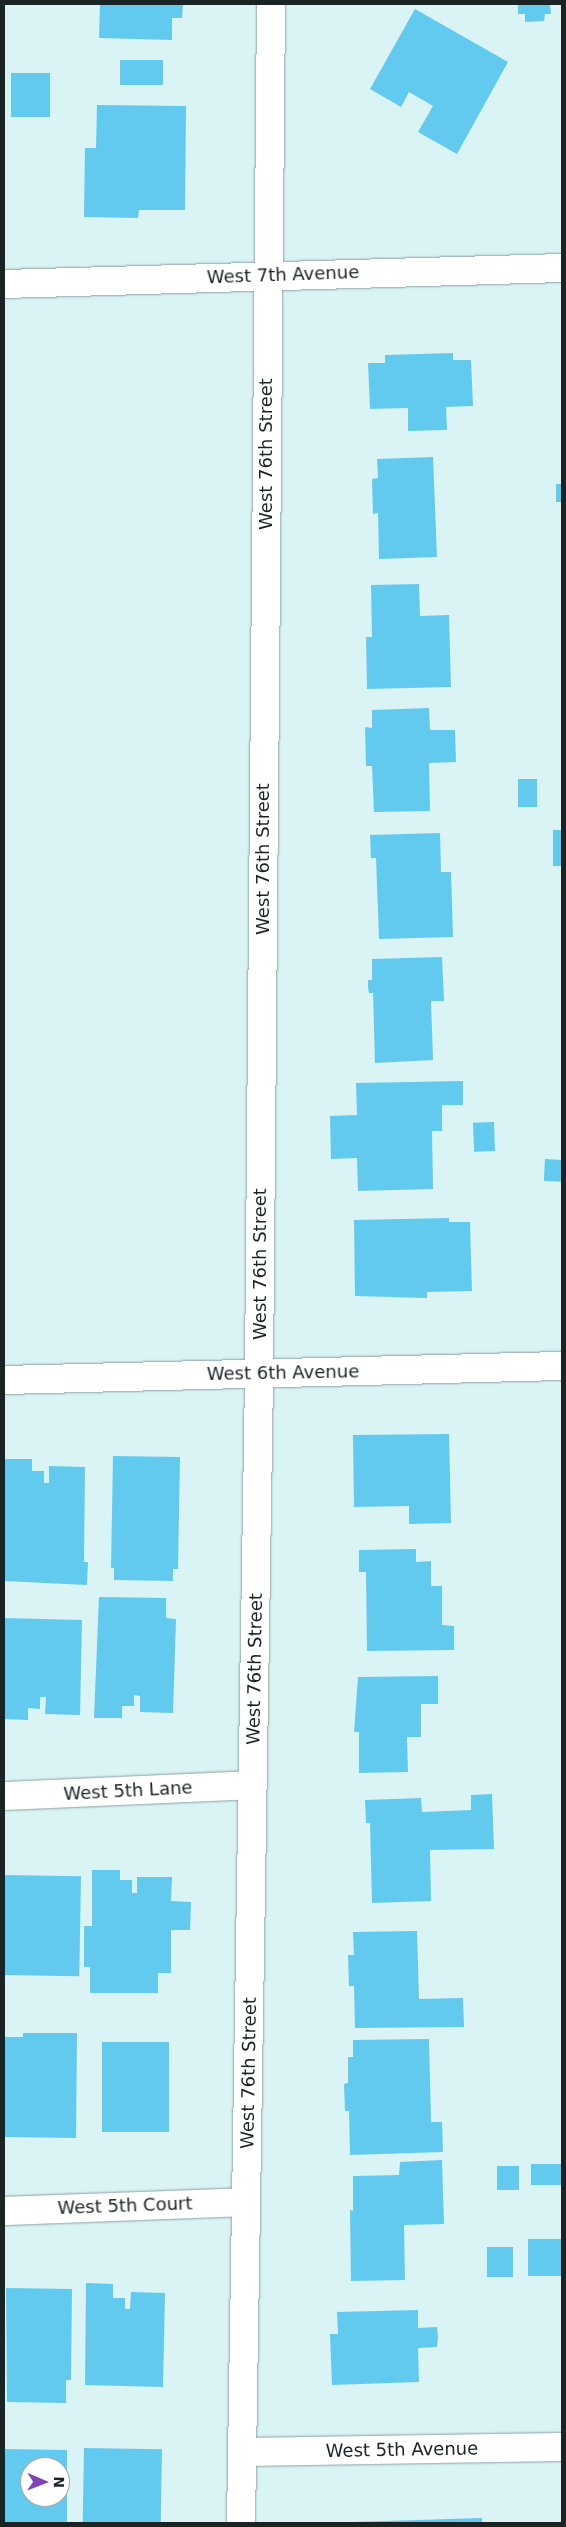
<!DOCTYPE html>
<html>
<head>
<meta charset="utf-8">
<style>
  body { margin:0 }
  #map { position:relative; width:566px; height:2527px; overflow:hidden; background:#daf3f5; font-family:"DejaVu Sans",sans-serif }
  div>[style] { position:absolute }
  [style*='--x'] { left:calc(var(--x)*1px); top:calc(var(--y)*1px); width:calc(var(--w)*1px); rotate:calc(var(--a)*1deg) }
  .building>* { inset:0; background:#63caef; transform-origin:0 0 }
  .roads { filter:drop-shadow(0 0 1px #8ba3a5) drop-shadow(0 0 1px #8ba3a5) }
  .minor>* { height:28px; margin:-14px; padding:0 14px; transform-origin:14px; border-radius:14px; background:#fff }
  span { translate:-50% -50%; white-space:nowrap; text-align:center; line-height:1.15; -webkit-text-stroke:4px #fff; paint-order:stroke }
  .street-label { font-size:18px; color:#1b2425 }
  .frame { position:absolute; inset:0; border:5px solid #1b2425; pointer-events:none }
  .north { position:absolute; left:20px; top:2457px; width:50px; height:50px; box-sizing:border-box; background:#fff; border:1px solid #a4a7a8; border-radius:50%; rotate:91deg; font-size:14px; font-weight:700; line-height:20px; text-align:center; color:#1b2425 }
  .north::after { content:''; display:block; margin:auto; width:18px; height:22px; background:#8042b7; clip-path:polygon(50% 0,100% 100%,50% 72%,0 100%) }
</style>
</head>
<body>
<div id="map">
  <div class="building">
    <div style="clip-path:polygon(100px 4px,183px 4px,182px 18px,172px 18px,172px 40px,99px 38px)"></div>
    <div style="clip-path:polygon(518px 4px,550px 4px,551px 14px,545px 14px,544px 21px,525px 22px,525px 14px,518px 14px)"></div>
    <div style="clip-path:polygon(415px 9px,508px 62px,457px 154px,418px 132px,433px 106px,409px 92px,401px 107px,370px 89px)"></div>
    <div style="left:163px;top:60px;width:25px;height:43px;rotate:90deg"></div>
    <div style="left:11px;top:73px;width:39px;height:44px"></div>
    <div style="clip-path:polygon(97px 105px,186px 106px,185px 210px,139px 210px,138px 218px,84px 217px,85px 148px,96px 148px)"></div>
    <div style="clip-path:polygon(453px 353px,453px 360px,471px 360px,473px 406px,446px 407px,447px 430px,408px 431px,408px 408px,370px 409px,368px 363px,385px 363px,385px 355px)"></div>
    <div style="clip-path:polygon(433px 457px,437px 557px,379px 559px,378px 513px,373px 514px,372px 479px,378px 478px,377px 459px)"></div>
    <div style="left:556px;top:484px;width:6px;height:18px"></div>
    <div style="clip-path:polygon(419px 584px,420px 616px,449px 615px,451px 687px,367px 689px,366px 637px,372px 637px,371px 585px)"></div>
    <div style="clip-path:polygon(429px 708px,430px 730px,455px 730px,456px 762px,429px 763px,430px 811px,374px 812px,372px 766px,366px 766px,365px 727px,372px 728px,372px 710px)"></div>
    <div style="left:518px;top:779px;width:19px;height:28px"></div>
    <div style="left:553px;top:830px;width:9px;height:36px"></div>
    <div style="clip-path:polygon(440px 833px,441px 872px,451px 872px,453px 937px,379px 939px,376px 858px,371px 858px,370px 835px)"></div>
    <div style="clip-path:polygon(442px 957px,444px 1001px,431px 1001px,433px 1060px,375px 1063px,373px 993px,369px 993px,368px 987px,368px 980px,372px 980px,372px 959px)"></div>
    <div style="clip-path:polygon(463px 1081px,463px 1105px,442px 1105px,442px 1131px,432px 1131px,433px 1189px,358px 1191px,357px 1158px,331px 1159px,330px 1116px,357px 1115px,356px 1083px)"></div>
    <div style="left:494px;top:1122px;width:29px;height:21px;rotate:88deg"></div>
    <div style="left:545px;top:1159px;width:17px;height:22px;rotate:3deg"></div>
    <div style="clip-path:polygon(449px 1218px,449px 1222px,470px 1222px,472px 1291px,427px 1292px,427px 1298px,355px 1296px,354px 1220px)"></div>
    <div style="clip-path:polygon(449px 1434px,451px 1523px,409px 1524px,409px 1506px,354px 1507px,353px 1435px)"></div>
    <div style="clip-path:polygon(113px 1456px,180px 1457px,178px 1569px,173px 1569px,173px 1581px,114px 1580px,114px 1568px,111px 1568px)"></div>
    <div style="clip-path:polygon(4px 1459px,32px 1459px,32px 1471px,44px 1471px,44px 1483px,49px 1483px,49px 1466px,85px 1467px,84px 1562px,88px 1562px,87px 1585px,4px 1581px)"></div>
    <div style="clip-path:polygon(416px 1549px,416px 1562px,431px 1561px,431px 1586px,442px 1586px,442px 1625px,454px 1626px,454px 1650px,367px 1651px,366px 1572px,359px 1572px,359px 1550px)"></div>
    <div style="clip-path:polygon(99px 1597px,166px 1598px,166px 1618px,176px 1619px,173px 1713px,140px 1712px,140px 1696px,134px 1695px,134px 1706px,122px 1706px,122px 1718px,94px 1718px)"></div>
    <div style="clip-path:polygon(4px 1618px,82px 1620px,80px 1715px,45px 1714px,46px 1697px,40px 1697px,40px 1709px,28px 1708px,28px 1720px,4px 1719px)"></div>
    <div style="clip-path:polygon(438px 1676px,438px 1704px,421px 1704px,421px 1737px,407px 1737px,408px 1772px,359px 1773px,359px 1732px,354px 1732px,358px 1677px)"></div>
    <div style="clip-path:polygon(492px 1794px,494px 1849px,430px 1850px,431px 1901px,372px 1903px,370px 1823px,366px 1823px,365px 1800px,421px 1798px,422px 1812px,471px 1810px,471px 1795px)"></div>
    <div style="clip-path:polygon(92px 1870px,120px 1870px,120px 1880px,132px 1880px,132px 1893px,137px 1893px,137px 1877px,172px 1877px,171px 1901px,191px 1902px,190px 1930px,171px 1930px,171px 1973px,158px 1973px,158px 1993px,90px 1993px,90px 1967px,84px 1967px,84px 1926px,92px 1926px)"></div>
    <div style="left:4px;top:1875px;width:77px;height:100px;rotate:1deg"></div>
    <div style="clip-path:polygon(417px 1931px,419px 1999px,463px 1998px,464px 2027px,355px 2028px,354px 1986px,349px 1986px,348px 1955px,354px 1955px,353px 1932px)"></div>
    <div style="clip-path:polygon(23px 2033px,77px 2033px,76px 2138px,4px 2137px,4px 2037px,23px 2037px)"></div>
    <div style="clip-path:polygon(429px 2039px,431px 2122px,442px 2122px,443px 2152px,350px 2155px,349px 2111px,345px 2111px,344px 2084px,348px 2083px,348px 2057px,353px 2057px,353px 2040px)"></div>
    <div style="left:102px;top:2042px;width:67px;height:90px"></div>
    <div style="clip-path:polygon(442px 2160px,444px 2224px,404px 2225px,405px 2280px,351px 2281px,350px 2210px,353px 2211px,353px 2176px,399px 2175px,400px 2162px)"></div>
    <div style="left:531px;top:2164px;width:31px;height:21px"></div>
    <div style="left:497px;top:2166px;width:22px;height:24px"></div>
    <div style="left:562px;top:2239px;width:37px;height:34px;rotate:90deg"></div>
    <div style="left:487px;top:2247px;width:26px;height:30px"></div>
    <div style="clip-path:polygon(86px 2283px,113px 2284px,113px 2298px,125px 2298px,125px 2309px,130px 2309px,131px 2292px,165px 2293px,163px 2387px,85px 2385px)"></div>
    <div style="clip-path:polygon(6px 2288px,72px 2289px,71px 2380px,66px 2380px,66px 2403px,7px 2402px)"></div>
    <div style="clip-path:polygon(418px 2310px,418px 2328px,437px 2327px,438px 2337px,437px 2347px,418px 2348px,419px 2382px,332px 2385px,330px 2334px,338px 2334px,337px 2312px)"></div>
    <div style="left:84px;top:2448px;width:78px;height:75px;rotate:1deg"></div>
    <div style="clip-path:polygon(evenodd,4px 2449px,67px 2450px,67px 2523px,4px 2523px,4px 2449px,30px 2467px,60px 2467px,60px 2497px,30px 2497px,30px 2467px)"></div>
    <div style="clip-path:polygon(482px 2518px,482px 2523px,352px 2523px,352px 2522px)"></div>
  </div>
  <div class="roads">
    <div class="minor">
      <div style="--x:4;--y:284;--w:558;--a:-1.64"></div>
      <div style="--x:4;--y:1380;--w:558;--a:-1.44"></div>
      <div style="--x:4;--y:1796;--w:249;--a:-2.5"></div>
      <div style="--x:4;--y:2211;--w:242;--a:-2.1"></div>
      <div style="--x:243;--y:2452;--w:319;--a:-0.9"></div>
      <div style="--x:241;--y:2523;--w:1150;--a:-89.1"></div>
      <div style="--x:259;--y:1373;--w:1369;--a:-89.5"></div>
    </div>
  </div>
  <div class="street-label">
    <span style="left:283px;top:275px;rotate:-2deg">West 7th Avenue</span>
    <span style="left:266px;top:454px;rotate:-90deg">West 76th Street</span>
    <span style="left:263px;top:859px;rotate:-90deg">West 76th Street</span>
    <span style="left:260px;top:1264px;rotate:-90deg">West 76th Street</span>
    <span style="left:283px;top:1373px;rotate:-1deg">West 6th Avenue</span>
    <span style="left:255px;top:1669px;rotate:-89deg">West 76th Street</span>
    <span style="left:128px;top:1791px;rotate:-3deg">West 5th Lane</span>
    <span style="left:249px;top:2073px;rotate:-89deg">West 76th Street</span>
    <span style="left:125px;top:2206px;rotate:-2deg">West 5th Court</span>
    <span style="left:402px;top:2450px;rotate:-1deg">West 5th Avenue</span>
  </div>
  <div class="frame"></div>
  <div class="north">N</div>
</div>
</body>
</html>
